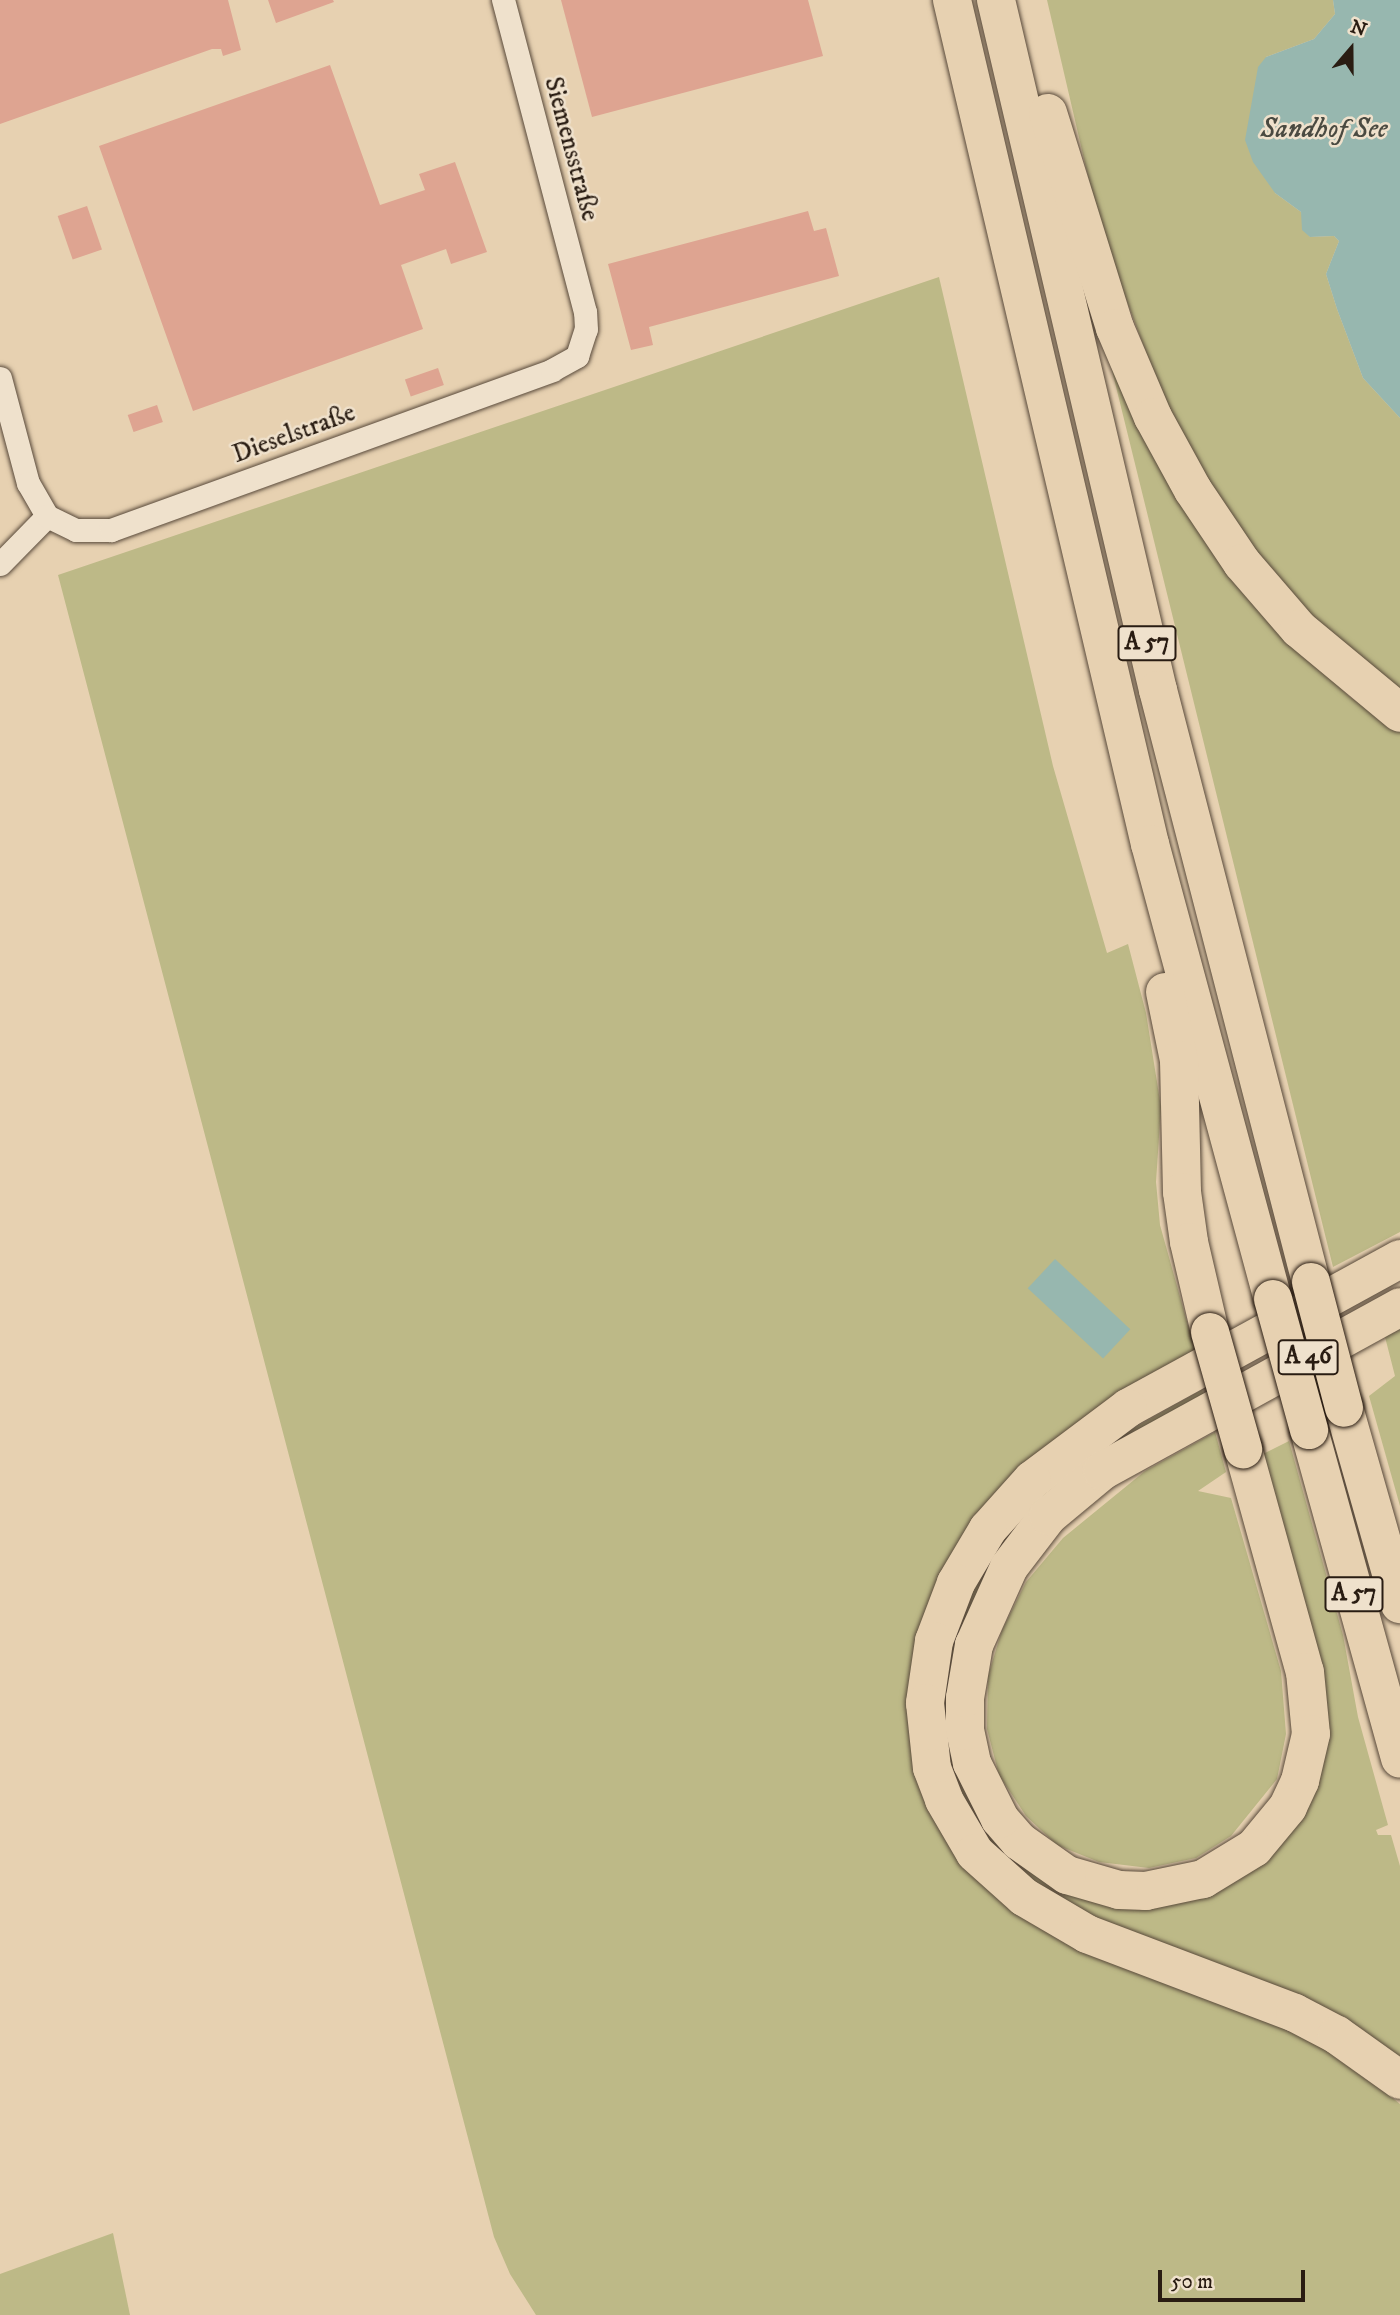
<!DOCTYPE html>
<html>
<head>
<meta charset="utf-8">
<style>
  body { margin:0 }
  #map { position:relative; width:1400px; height:2315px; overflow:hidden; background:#e7d1b1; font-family:"IM FELL DW Pica",serif }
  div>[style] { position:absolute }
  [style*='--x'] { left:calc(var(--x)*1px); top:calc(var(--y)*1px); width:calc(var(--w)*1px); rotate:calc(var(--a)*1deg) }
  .green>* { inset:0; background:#bdb987 }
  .water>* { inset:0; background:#97b7af; transform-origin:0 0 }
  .building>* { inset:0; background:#dea491; transform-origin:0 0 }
  .roads { filter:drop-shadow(0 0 2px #58493a) drop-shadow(0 0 2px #58493a) }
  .street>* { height:23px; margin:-11.5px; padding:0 11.5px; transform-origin:11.5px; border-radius:11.5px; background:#efe1cc }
  .highway>* { height:38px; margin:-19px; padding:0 19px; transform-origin:19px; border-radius:19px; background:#e7d1b1 }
  .bridges { filter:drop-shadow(0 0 2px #291c12) drop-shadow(0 0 2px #291c12) }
  .highway-bridge>* { height:38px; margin:-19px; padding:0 19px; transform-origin:19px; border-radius:19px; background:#e7d1b1 }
  span { translate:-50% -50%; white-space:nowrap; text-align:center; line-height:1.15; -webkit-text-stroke:5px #efe1cc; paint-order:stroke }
  .shield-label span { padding:2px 5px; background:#efe1cc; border:2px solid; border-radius:5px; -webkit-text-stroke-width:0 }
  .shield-label { font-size:24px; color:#291c12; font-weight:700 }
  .street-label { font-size:26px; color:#291c12 }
  .water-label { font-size:28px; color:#4a4a41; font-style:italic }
  .north { position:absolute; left:1316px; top:14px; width:70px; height:70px; -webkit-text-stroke:5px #efe1cc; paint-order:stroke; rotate:20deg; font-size:19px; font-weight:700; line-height:28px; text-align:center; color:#291c12 }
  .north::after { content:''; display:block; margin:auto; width:24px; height:32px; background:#291c12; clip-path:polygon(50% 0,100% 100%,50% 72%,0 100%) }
  .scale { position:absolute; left:1158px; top:2270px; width:147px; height:32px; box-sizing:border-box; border:4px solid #291c12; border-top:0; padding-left:9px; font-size:21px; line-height:24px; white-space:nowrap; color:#291c12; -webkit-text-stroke:5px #efe1cc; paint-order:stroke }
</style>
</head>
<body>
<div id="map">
  <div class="green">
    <div style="clip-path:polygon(1047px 0,1333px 0,1335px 14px,1314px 39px,1266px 57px,1275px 193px,1301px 212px,1310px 237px,1334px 236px,1339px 241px,1326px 274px,1337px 309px,1363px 378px,1400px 418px,1400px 694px,1312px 620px,1254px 554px,1209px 485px,1168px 411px,1101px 232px)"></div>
    <div style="clip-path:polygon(939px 277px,1053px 766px,1107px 953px,1128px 944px,1146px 1013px,1161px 1107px,1156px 1182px,1160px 1225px,1196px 1354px,932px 1605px,940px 1828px,1338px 2054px,1400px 2104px,1400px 2315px,536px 2315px,510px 2274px,494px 2237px,58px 575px)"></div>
    <div style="clip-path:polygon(1103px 334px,1285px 638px,1350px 697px,1400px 732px,1400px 1232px,1333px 1267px)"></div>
    <div style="clip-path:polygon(1400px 1329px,1400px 1506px,1369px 1396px,1395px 1376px,1385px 1337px)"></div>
    <div style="clip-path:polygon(1202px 1390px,1204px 1397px,1014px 1528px,987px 1569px,962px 1782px,1115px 1904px,1312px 1799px,1263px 1454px,1289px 1441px,1343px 1635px,1358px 1717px,1388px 1825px,1376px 1830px,1378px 1835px,1391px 1835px,1400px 1866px,1400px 2063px,1125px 1938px,995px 1857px,949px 1784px,936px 1701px,974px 1571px,1057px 1471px)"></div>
    <div style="clip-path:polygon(1215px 1432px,1226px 1472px,1198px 1491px,1231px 1498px,1281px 1671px,1286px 1734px,1277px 1779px,1231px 1836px,1196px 1858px,1149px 1868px,1099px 1862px,1057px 1845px,1026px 1816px,999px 1775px,987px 1729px,988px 1676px,1002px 1630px,1026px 1582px,1063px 1538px,1145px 1471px)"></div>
    <div style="clip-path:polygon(113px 2233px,130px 2315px,0 2315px,0 2274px)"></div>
  </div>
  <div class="water">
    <div style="clip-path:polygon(1333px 0,1400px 0,1400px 418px,1363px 378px,1337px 309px,1326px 274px,1339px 241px,1334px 236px,1310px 237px,1302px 230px,1301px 212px,1275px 193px,1253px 162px,1245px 140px,1258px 67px,1266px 57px,1314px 39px,1335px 14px)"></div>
    <div style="left:1055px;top:1259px;width:103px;height:40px;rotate:43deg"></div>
  </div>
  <div class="building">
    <div style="clip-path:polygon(0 0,228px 0,241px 50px,223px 56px,221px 49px,212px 49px,0 124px)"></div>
    <div style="clip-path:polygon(268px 0,333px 0,334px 2px,276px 23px)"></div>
    <div style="clip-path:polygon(561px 0,808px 0,823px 56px,592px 117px)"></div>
    <div style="clip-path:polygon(330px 65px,380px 205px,425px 190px,419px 174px,455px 162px,487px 252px,451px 264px,446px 249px,401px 265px,423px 329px,193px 411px,99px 146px)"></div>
    <div style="left:87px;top:206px;width:46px;height:31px;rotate:71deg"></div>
    <div style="clip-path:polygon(808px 211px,814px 231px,826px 228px,839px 276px,649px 327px,653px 345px,631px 350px,608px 264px)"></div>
    <div style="left:438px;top:368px;width:18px;height:35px;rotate:71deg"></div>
    <div style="left:157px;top:405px;width:18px;height:31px;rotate:71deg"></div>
  </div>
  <div class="roads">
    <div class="street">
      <div style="--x:0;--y:378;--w:109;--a:75.1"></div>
      <div style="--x:28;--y:483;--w:38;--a:60"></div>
      <div style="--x:0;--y:564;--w:67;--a:-45.6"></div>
      <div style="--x:47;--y:516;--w:32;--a:26"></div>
      <div style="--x:76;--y:530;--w:35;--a:0"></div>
      <div style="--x:111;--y:530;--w:469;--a:-19.9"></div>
      <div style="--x:552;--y:370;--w:29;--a:-29"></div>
      <div style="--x:577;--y:356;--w:28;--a:-72"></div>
      <div style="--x:586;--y:329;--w:17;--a:-93"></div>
      <div style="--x:585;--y:312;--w:323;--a:-104.7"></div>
    </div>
    <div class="highway">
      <div style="--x:952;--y:0;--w:867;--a:76.8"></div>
      <div style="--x:1150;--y:844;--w:471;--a:74.9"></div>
      <div style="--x:996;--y:0;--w:709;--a:76.79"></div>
      <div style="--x:1158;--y:690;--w:611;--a:75.51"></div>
      <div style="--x:1048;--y:113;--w:225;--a:72.7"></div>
      <div style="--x:1115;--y:328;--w:97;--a:66.9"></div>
      <div style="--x:1153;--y:417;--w:83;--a:61.3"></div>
      <div style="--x:1193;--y:490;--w:88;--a:56.1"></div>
      <div style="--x:1242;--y:563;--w:87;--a:49.2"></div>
      <div style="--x:1299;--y:629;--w:131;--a:39.7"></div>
      <div style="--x:1165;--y:992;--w:69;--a:78.4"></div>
      <div style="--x:1179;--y:1060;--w:132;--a:88.7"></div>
      <div style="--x:1182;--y:1192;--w:50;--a:82"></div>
      <div style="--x:1189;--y:1242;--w:92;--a:76.9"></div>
      <div style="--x:1400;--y:1259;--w:310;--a:151.3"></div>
      <div style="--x:1128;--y:1408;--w:120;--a:143.1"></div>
      <div style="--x:1032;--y:1480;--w:66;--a:131.9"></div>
      <div style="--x:988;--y:1529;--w:63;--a:120.7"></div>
      <div style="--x:956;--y:1583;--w:62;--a:110.8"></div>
      <div style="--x:934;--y:1641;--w:63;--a:98.3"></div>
      <div style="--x:925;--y:1703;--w:65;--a:83.9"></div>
      <div style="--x:932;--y:1768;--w:34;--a:69"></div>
      <div style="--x:944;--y:1800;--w:61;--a:59.7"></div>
      <div style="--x:975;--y:1853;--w:66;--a:41.9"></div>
      <div style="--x:1024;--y:1897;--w:73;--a:30.4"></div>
      <div style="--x:1087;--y:1934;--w:222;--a:20.8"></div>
      <div style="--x:1295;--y:2013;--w:47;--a:27.6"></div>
      <div style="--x:1337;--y:2035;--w:77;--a:35.5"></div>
      <div style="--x:1344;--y:1408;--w:204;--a:74.1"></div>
      <div style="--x:1309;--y:1430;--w:341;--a:74.5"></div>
      <div style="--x:1243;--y:1449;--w:231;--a:74.5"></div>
      <div style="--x:1305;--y:1672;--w:62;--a:84.5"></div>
      <div style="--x:1311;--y:1734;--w:48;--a:103.2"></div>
      <div style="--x:1300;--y:1781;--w:29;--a:115"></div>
      <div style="--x:1288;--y:1807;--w:53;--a:129.7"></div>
      <div style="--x:1254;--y:1848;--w:60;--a:148.7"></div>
      <div style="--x:1203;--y:1879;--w:58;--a:168.1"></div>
      <div style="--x:1146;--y:1891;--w:27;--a:-178"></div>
      <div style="--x:1119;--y:1890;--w:54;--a:-163.9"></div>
      <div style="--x:1067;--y:1875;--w:59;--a:-144.7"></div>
      <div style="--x:1019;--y:1841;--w:29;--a:-131"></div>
      <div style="--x:1000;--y:1819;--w:63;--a:-116.6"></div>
      <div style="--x:972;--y:1763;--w:33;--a:-102"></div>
      <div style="--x:965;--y:1731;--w:33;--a:-90"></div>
      <div style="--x:965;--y:1698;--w:54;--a:-80.4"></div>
      <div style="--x:974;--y:1645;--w:85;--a:-65.8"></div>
      <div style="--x:1009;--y:1567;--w:64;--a:-52.6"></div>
      <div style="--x:1048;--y:1516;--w:70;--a:-39.8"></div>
      <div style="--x:1102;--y:1471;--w:340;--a:-28.8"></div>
    </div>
  </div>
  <div class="bridges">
    <div class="highway-bridge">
      <div style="--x:1311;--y:1282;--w:130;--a:75.3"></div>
      <div style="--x:1273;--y:1299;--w:136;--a:74.6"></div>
      <div style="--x:1210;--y:1332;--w:122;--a:74.2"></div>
    </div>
  </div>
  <div class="shield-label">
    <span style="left:1147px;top:643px">A 57</span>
    <span style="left:1308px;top:1357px">A 46</span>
    <span style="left:1354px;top:1594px">A 57</span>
  </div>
  <div class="street-label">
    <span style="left:571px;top:149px;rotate:75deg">Siemensstraße</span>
    <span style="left:294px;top:434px;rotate:-20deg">Dieselstraße</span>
  </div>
  <div class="water-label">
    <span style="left:1324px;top:129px">Sandhof See</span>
  </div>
  <div class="north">N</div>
  <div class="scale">50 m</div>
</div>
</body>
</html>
